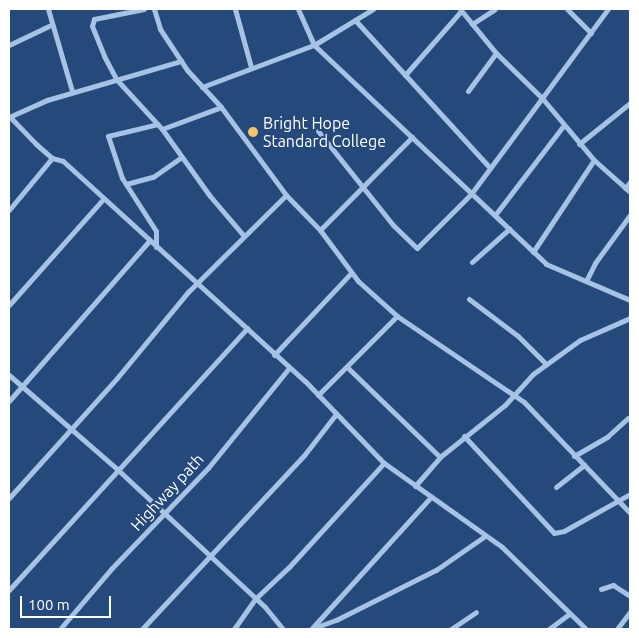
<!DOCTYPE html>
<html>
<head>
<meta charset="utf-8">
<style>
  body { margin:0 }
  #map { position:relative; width:639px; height:638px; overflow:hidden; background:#24497a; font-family:Ubuntu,sans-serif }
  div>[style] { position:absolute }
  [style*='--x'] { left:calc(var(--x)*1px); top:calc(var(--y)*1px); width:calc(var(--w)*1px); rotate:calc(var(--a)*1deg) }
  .minor>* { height:5px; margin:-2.5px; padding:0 2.5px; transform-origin:2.5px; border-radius:2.5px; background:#a6c2e4 }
  .dots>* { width:14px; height:14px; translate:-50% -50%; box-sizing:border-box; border:2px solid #24497a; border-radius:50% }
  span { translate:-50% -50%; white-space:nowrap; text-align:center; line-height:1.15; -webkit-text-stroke:4px #24497a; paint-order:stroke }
  .poi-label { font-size:16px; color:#fff }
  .left { translate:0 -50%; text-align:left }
  .street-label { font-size:16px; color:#fff }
  .frame { position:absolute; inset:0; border:10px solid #fff; pointer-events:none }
  .scale { position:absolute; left:20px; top:596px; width:91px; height:22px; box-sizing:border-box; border:2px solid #fff; border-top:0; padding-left:6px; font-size:15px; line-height:18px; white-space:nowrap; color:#fff; -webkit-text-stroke:4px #24497a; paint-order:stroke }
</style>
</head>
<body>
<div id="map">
  <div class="minor">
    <div style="--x:48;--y:9;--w:85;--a:73.7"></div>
    <div style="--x:144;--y:9;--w:51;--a:168.7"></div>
    <div style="--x:94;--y:19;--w:7;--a:106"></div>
    <div style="--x:92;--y:26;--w:32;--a:68"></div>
    <div style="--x:104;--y:56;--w:27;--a:62"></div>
    <div style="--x:117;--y:80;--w:67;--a:47.4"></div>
    <div style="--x:162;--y:129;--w:82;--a:54.4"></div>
    <div style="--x:210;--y:196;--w:52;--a:49.6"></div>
    <div style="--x:154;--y:9;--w:21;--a:73"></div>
    <div style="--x:160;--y:29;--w:49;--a:56.6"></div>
    <div style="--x:187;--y:70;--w:50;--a:47.4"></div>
    <div style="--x:221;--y:107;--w:109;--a:53.5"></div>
    <div style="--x:286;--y:195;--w:49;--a:45.8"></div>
    <div style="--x:320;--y:230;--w:64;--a:53.3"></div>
    <div style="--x:358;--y:281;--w:52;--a:41.9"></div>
    <div style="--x:397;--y:316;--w:153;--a:34.1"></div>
    <div style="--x:524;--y:402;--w:153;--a:46.3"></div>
    <div style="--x:235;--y:9;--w:60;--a:74.6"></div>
    <div style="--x:298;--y:9;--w:39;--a:66"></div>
    <div style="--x:314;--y:45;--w:319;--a:43.3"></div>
    <div style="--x:546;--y:264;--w:91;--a:23.2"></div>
    <div style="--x:460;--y:9;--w:57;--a:50.7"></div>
    <div style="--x:496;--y:53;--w:64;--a:44.4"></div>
    <div style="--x:542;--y:98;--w:81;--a:50"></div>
    <div style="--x:594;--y:160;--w:48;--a:41.6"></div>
    <div style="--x:567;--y:9;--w:34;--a:45"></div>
    <div style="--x:355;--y:20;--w:200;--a:47.6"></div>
    <div style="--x:472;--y:24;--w:27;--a:-33"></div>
    <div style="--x:9;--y:45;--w:47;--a:-25.5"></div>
    <div style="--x:405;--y:75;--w:85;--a:-48.8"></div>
    <div style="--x:202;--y:87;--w:120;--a:-20.6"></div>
    <div style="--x:314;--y:45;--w:69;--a:-31.4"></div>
    <div style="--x:468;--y:91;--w:47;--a:-53.6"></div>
    <div style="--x:9;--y:117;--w:42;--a:-24.1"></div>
    <div style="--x:47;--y:100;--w:140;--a:-16.2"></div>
    <div style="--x:10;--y:117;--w:37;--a:46"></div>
    <div style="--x:36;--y:144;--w:21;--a:41"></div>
    <div style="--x:52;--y:158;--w:11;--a:15"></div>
    <div style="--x:63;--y:161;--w:327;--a:42.3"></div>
    <div style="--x:305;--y:381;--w:114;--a:46.1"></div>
    <div style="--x:384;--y:463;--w:145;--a:35.4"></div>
    <div style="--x:502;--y:547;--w:117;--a:44.3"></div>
    <div style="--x:162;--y:129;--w:63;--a:-20.4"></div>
    <div style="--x:318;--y:131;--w:120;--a:51.4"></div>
    <div style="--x:393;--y:225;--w:33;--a:44"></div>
    <div style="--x:417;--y:248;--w:76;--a:-45"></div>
    <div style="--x:471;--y:194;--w:230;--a:-53.5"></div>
    <div style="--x:579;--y:144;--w:65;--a:-38.8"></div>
    <div style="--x:126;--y:184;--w:28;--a:-15"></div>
    <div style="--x:153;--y:177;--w:35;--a:-35"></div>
    <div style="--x:625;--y:188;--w:8;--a:-50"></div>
    <div style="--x:9;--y:210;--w:67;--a:-50.4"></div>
    <div style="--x:495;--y:215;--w:113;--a:-52.5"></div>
    <div style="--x:320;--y:230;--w:131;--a:-45.3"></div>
    <div style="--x:156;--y:247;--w:16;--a:-90"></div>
    <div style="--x:156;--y:231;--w:63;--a:-122.7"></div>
    <div style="--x:122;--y:178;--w:44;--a:-108.4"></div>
    <div style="--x:108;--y:136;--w:51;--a:-13.5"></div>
    <div style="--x:533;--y:252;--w:110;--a:-56.5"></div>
    <div style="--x:472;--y:262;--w:50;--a:-41.7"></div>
    <div style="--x:586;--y:281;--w:20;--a:-63"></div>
    <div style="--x:595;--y:263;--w:59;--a:-53.9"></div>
    <div style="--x:469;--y:299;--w:61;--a:37.1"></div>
    <div style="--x:518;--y:336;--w:40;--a:45"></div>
    <div style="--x:9;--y:305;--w:142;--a:-48.4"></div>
    <div style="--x:274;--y:355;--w:112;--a:-46.8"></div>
    <div style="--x:348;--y:368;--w:128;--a:44.1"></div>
    <div style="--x:9;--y:375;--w:143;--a:41"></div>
    <div style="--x:117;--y:469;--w:202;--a:43"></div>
    <div style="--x:265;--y:607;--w:28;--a:51"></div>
    <div style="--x:318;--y:395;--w:112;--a:-45"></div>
    <div style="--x:9;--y:401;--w:213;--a:-48.8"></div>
    <div style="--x:464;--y:436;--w:132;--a:47.1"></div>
    <div style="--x:554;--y:533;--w:10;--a:-11"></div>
    <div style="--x:564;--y:531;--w:76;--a:-29.3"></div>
    <div style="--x:574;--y:456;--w:39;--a:-30"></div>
    <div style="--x:608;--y:436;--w:27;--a:-42"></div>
    <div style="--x:415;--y:486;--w:38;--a:-49"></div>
    <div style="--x:440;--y:457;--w:83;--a:-38.7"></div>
    <div style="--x:505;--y:405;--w:42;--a:-47.9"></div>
    <div style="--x:533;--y:374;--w:58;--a:-35.9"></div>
    <div style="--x:580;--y:340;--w:55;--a:-23.7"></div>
    <div style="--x:556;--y:487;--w:36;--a:-38"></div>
    <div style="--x:9;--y:498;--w:161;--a:-48"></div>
    <div style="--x:117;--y:378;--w:112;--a:-50.5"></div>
    <div style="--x:188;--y:292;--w:138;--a:-44.7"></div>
    <div style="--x:601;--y:589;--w:13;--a:-18"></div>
    <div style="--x:613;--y:585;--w:20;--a:33"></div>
    <div style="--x:9;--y:590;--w:354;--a:-47.7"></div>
    <div style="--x:313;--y:627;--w:174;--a:-47.8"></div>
    <div style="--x:60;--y:629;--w:79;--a:-49.6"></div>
    <div style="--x:111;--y:569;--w:140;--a:-46.2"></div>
    <div style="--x:208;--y:468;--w:129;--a:-51"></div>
    <div style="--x:142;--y:629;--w:239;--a:-47"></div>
    <div style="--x:305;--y:454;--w:51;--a:-52.2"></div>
    <div style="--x:234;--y:629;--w:38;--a:-55"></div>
    <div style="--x:256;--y:598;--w:45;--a:-43.2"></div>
    <div style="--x:289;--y:567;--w:141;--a:-47.6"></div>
    <div style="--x:311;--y:629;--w:27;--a:-20"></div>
    <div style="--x:336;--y:620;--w:112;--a:-26.6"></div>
    <div style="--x:436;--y:570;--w:60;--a:-34.8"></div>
    <div style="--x:451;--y:629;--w:30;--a:-34"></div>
    <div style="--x:549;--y:629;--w:25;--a:-37"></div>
    <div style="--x:617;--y:629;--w:21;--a:-53"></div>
  </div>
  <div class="dots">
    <div style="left:253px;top:132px;background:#efc86a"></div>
  </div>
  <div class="poi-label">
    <span class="left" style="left:263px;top:132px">Bright Hope<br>Standard College</span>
  </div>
  <div class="street-label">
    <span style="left:167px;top:492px;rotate:-47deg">Highway path</span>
  </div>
  <div class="frame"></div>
  <div class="scale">100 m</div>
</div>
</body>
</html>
